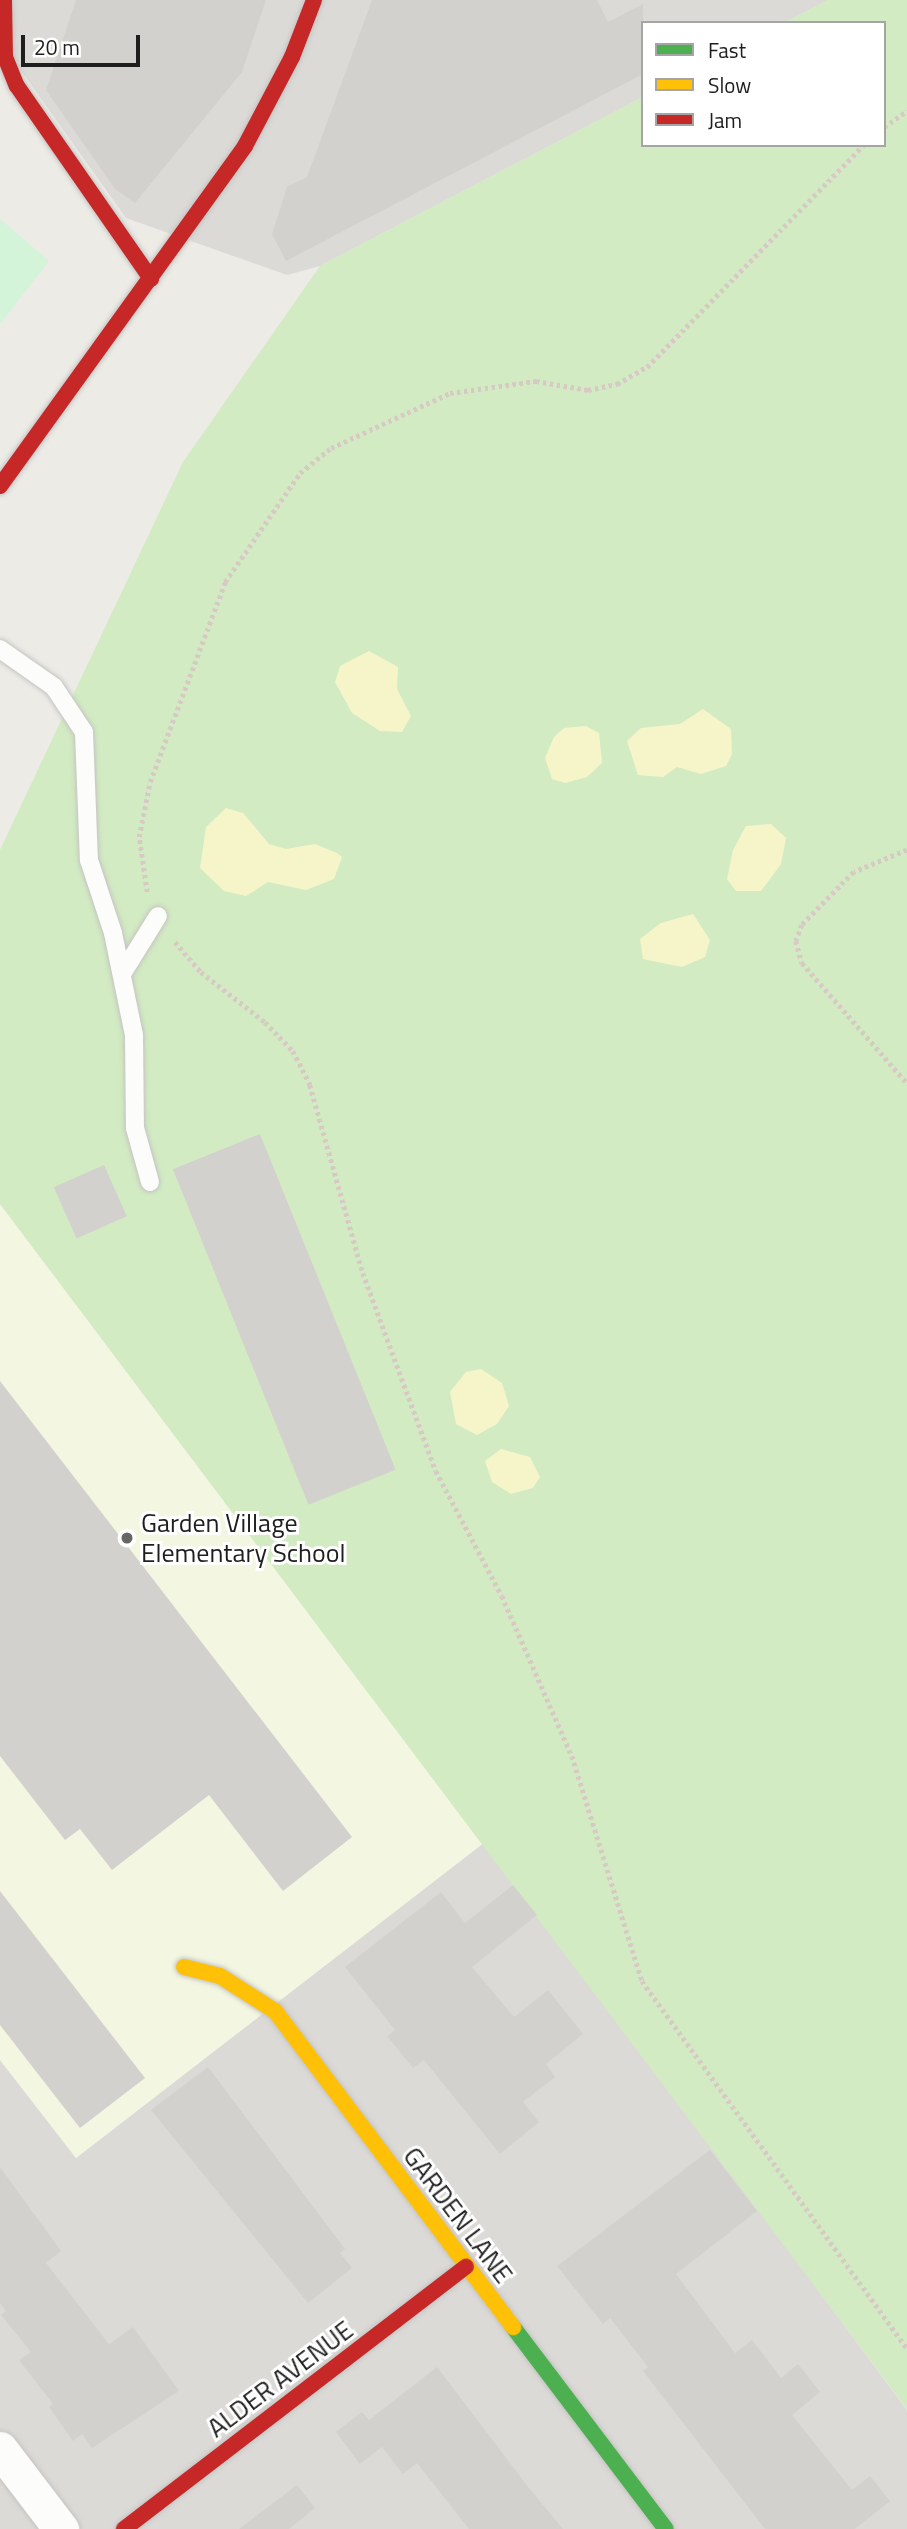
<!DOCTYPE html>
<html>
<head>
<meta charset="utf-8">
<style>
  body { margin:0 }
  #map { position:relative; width:907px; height:2529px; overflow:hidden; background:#ecebe6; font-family:"Titillium Web",sans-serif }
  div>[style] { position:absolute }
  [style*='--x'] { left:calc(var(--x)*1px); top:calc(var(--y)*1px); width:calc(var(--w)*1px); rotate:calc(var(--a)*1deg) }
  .residential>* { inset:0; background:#dbdad7 }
  .education>* { inset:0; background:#f3f6e0 }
  .grass>* { inset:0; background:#d2ebc3 }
  .sand>* { inset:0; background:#f6f5c9 }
  .park>* { inset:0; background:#d3f4d8 }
  .building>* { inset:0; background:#d3d1cd; transform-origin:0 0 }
  .path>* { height:4.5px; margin-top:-2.25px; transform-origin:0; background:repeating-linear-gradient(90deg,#d7cac5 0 3.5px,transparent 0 7px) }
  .roads { filter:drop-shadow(0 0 2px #c5c4c2) drop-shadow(0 0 2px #c5c4c2) }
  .lane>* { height:18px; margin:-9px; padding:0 9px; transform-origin:9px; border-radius:9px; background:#fcfcfb }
  .street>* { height:35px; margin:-17.5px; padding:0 17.5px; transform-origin:17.5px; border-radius:17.5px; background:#fcfcfb }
  .fast>* { height:16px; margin:-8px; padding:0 8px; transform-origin:8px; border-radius:8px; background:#4caf50 }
  .slow>* { height:16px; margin:-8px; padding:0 8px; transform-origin:8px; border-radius:8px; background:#ffc107 }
  .jam>* { height:16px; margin:-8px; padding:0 8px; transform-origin:8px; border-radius:8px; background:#c62828 }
  .dots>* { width:19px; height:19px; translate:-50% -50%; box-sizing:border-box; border:4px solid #fff; border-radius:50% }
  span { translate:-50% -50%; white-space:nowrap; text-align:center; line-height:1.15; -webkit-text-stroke:6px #fff; paint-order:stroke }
  .poi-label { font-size:26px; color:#1e1e1e }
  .left { translate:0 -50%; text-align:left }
  .street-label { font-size:26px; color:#1e1e1e }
  .legend { position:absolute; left:641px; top:21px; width:245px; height:126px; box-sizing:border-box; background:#fff; border:2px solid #a5a5a5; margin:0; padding:9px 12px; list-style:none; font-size:21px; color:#1e1e1e }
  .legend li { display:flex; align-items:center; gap:14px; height:35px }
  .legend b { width:35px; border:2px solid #a5a5a5 }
  .scale { position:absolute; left:21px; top:35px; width:119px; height:32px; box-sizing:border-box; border:4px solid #1e1e1e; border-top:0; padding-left:9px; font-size:21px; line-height:24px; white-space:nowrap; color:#1e1e1e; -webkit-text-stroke:5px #fff; paint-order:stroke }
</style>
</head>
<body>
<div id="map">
  <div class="residential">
    <div style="clip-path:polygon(0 0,828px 0,784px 23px,643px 23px,643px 97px,320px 266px,287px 275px,126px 218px,0 41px)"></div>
    <div style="clip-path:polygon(485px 1842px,907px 2410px,907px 2529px,0 2529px,0 2060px,76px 2158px)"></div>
  </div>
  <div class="education">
    <div style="clip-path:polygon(0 1204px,485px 1842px,76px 2158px,0 2060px)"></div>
  </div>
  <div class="grass">
    <div style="clip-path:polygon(828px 0,907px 0,907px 2409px,0 1204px,0 850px,183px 462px,320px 266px,643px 97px,643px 145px,884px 145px,884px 23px,784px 23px)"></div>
  </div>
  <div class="sand">
    <div style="clip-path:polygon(369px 651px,398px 667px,397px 689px,411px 716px,402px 732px,380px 731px,352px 713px,335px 682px,340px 666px)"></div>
    <div style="clip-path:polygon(703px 709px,731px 729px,732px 754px,726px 766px,701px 774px,677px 767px,663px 777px,638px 775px,627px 741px,641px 728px,680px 724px)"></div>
    <div style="clip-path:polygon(586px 726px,599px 733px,602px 763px,587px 777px,565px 783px,552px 779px,545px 758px,554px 737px,564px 728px)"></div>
    <div style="clip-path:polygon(226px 808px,243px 813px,269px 844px,286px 849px,315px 844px,337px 853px,342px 857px,334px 879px,306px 890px,268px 882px,246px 896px,224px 891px,200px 868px,206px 827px)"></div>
    <div style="clip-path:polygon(771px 824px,786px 838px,781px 864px,761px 891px,736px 891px,727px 879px,733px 850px,746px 826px)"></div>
    <div style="clip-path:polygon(693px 914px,710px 940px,705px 957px,682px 967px,643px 959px,640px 939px,661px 923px)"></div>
    <div style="clip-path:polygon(481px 1369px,502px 1383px,509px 1406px,497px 1424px,477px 1435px,456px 1424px,450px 1392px,466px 1372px)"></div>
    <div style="clip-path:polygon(501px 1449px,530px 1457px,540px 1477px,533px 1488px,511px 1494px,492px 1482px,485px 1461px)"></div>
  </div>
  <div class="park">
    <div style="clip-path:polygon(0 219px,49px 261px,0 324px)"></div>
  </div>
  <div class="building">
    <div style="clip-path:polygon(76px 0,266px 0,242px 72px,135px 203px,115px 189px,46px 90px)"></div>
    <div style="clip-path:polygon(372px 0,597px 0,608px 22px,643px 4px,643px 74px,286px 261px,272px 234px,287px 187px,307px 177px)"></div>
    <div style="left:260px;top:1134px;width:362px;height:94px;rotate:68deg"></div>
    <div style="left:104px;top:1165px;width:56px;height:55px;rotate:66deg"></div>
    <div style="clip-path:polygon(0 1381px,352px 1837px,283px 1891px,209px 1795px,112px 1870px,80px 1829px,65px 1840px,0 1756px)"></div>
    <div style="clip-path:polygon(513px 1885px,537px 1915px,472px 1967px,514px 2017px,548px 1990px,583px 2034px,546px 2064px,555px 2077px,523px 2102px,539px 2122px,500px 2154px,424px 2060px,413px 2068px,387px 2036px,395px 2030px,345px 1967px,441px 1892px,465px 1923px)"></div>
    <div style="clip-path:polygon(0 1891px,145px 2078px,80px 2128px,0 2025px)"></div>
    <div style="clip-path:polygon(208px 2067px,345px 2249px,340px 2253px,352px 2268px,308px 2303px,151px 2110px)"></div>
    <div style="clip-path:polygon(710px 2150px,757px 2211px,676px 2274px,735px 2353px,752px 2340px,781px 2378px,798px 2364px,820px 2392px,792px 2415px,852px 2490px,870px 2476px,890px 2501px,855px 2529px,765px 2529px,643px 2371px,648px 2367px,610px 2318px,603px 2324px,557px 2266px)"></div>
    <div style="clip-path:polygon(0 2167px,61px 2251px,46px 2263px,109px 2344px,133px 2327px,179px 2391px,92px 2448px,82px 2434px,73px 2441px,49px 2407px,53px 2404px,19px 2360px,31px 2352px,1px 2315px,6px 2311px,0 2303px)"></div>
    <div style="clip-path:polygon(437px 2367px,529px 2488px,563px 2529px,469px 2529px,417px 2463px,403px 2474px,382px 2447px,360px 2464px,336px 2432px,362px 2412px,369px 2420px)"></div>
    <div style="clip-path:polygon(297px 2485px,315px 2508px,289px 2529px,239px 2529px)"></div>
  </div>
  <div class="path">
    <div style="--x:884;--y:127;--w:28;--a:-35"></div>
    <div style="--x:907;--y:850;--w:57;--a:157.5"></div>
    <div style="--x:854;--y:872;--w:74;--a:134.5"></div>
    <div style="--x:802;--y:925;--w:17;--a:111"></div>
    <div style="--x:796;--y:941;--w:23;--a:75"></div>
    <div style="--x:802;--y:963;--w:159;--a:48.8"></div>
    <div style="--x:147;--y:892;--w:56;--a:-98.3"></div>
    <div style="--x:139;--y:837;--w:56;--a:-78.7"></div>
    <div style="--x:150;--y:782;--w:214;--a:-69.4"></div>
    <div style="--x:225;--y:582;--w:132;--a:-55.5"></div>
    <div style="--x:300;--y:473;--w:40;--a:-39"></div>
    <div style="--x:331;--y:448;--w:131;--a:-24.8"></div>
    <div style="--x:450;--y:393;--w:87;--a:-7.9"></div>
    <div style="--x:536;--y:381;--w:53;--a:9.8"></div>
    <div style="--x:588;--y:390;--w:30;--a:-12"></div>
    <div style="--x:617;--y:384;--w:34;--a:-30"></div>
    <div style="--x:647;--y:367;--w:310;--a:-45.7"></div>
    <div style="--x:175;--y:942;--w:40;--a:49"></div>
    <div style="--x:201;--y:972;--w:81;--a:38"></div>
    <div style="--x:265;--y:1022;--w:40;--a:46"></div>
    <div style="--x:293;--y:1051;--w:38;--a:63"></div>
    <div style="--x:310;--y:1085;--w:195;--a:74.3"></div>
    <div style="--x:363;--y:1273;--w:211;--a:69.8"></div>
    <div style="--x:436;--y:1471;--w:141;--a:62.2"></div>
    <div style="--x:502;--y:1596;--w:175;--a:66.4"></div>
    <div style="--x:572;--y:1756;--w:236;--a:72.7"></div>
    <div style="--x:642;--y:1981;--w:453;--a:54.2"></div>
  </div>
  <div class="roads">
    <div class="lane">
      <div style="--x:0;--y:649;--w:66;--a:35.1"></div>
      <div style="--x:54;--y:687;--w:54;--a:56.3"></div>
      <div style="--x:84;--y:732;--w:128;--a:87.8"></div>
      <div style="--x:89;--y:860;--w:77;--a:71.8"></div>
      <div style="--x:113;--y:933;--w:104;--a:78.4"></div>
      <div style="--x:134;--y:1035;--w:93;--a:89.4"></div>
      <div style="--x:135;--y:1128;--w:56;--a:74.5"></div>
      <div style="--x:122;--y:974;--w:68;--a:-58.2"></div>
    </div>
    <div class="street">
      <div style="--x:0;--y:2449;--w:101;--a:52.7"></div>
    </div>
    <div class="fast">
      <div style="--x:513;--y:2327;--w:253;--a:52.9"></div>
    </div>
    <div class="slow">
      <div style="--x:184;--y:1967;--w:37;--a:14"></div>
      <div style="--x:220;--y:1976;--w:65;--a:32.5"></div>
      <div style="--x:275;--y:2011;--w:396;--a:53"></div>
    </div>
    <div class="jam">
      <div style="--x:4;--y:0;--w:57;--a:89"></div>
      <div style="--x:5;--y:57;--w:31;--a:68"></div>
      <div style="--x:17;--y:86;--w:235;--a:55.2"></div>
      <div style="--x:0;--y:486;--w:419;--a:-54.2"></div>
      <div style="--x:245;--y:146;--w:101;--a:-62.2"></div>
      <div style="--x:292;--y:57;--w:61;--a:-68.9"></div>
      <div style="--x:124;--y:2529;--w:431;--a:-37.5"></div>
    </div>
  </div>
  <div class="dots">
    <div style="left:127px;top:1538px;background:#666664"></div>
  </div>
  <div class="poi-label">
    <span class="left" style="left:141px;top:1538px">Garden Village<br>Elementary School</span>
  </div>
  <div class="street-label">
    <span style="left:458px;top:2215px;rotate:53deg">GARDEN LANE</span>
    <span style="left:280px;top:2379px;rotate:-37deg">ALDER AVENUE</span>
  </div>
  <ul class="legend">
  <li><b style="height:9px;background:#4caf50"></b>Fast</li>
  <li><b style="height:9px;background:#ffc107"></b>Slow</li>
  <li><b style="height:9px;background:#c62828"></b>Jam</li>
  </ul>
  <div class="scale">20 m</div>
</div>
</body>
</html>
